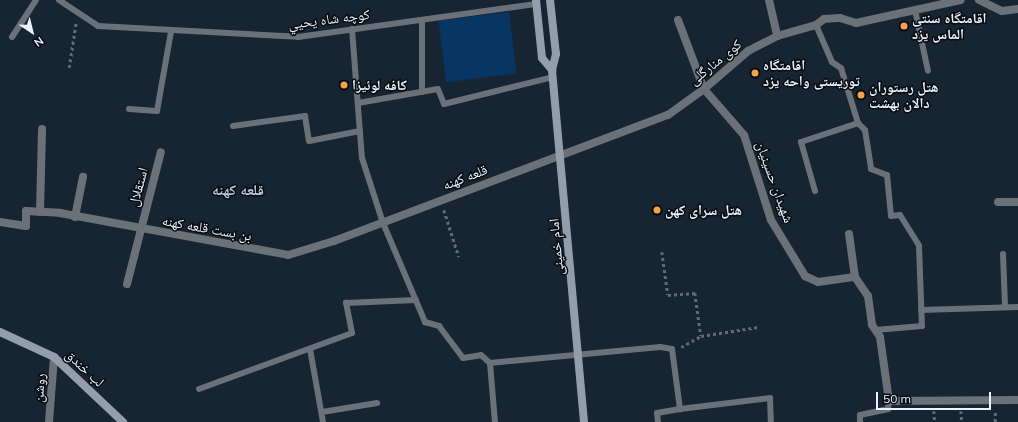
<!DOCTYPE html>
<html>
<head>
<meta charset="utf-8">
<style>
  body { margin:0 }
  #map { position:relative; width:1018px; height:422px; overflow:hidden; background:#172432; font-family:Mulish,"Noto Naskh Arabic",sans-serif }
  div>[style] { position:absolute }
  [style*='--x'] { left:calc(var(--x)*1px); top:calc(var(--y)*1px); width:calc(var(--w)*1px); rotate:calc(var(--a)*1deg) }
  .building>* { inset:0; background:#073662; transform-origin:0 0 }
  .path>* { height:2.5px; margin-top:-1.25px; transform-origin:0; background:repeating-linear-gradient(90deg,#5f6b77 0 3px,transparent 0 6px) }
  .lane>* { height:6px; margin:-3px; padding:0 3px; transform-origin:3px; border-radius:3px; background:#6a7179 }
  .street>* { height:8px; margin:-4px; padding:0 4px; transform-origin:4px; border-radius:4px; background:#6a7179 }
  .secondary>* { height:8px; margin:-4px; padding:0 4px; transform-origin:4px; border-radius:4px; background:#939eaa }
  .dots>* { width:11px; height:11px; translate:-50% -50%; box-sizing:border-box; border:2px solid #070d13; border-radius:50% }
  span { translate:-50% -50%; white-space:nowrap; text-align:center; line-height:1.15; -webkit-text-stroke:3px #070d13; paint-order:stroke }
  .poi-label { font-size:14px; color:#eaf3fd; font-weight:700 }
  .left { translate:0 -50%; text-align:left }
  .street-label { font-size:14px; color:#eaf3fd }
  .neighbourhood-label { font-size:15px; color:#b9cadd; font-weight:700 }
  .north { position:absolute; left:12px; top:12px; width:40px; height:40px; -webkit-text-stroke:3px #070d13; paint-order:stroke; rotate:145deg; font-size:11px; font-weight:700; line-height:16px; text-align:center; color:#eaf3fd }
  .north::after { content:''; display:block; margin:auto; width:14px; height:18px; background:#eaf3fd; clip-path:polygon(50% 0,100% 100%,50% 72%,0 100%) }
  .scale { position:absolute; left:876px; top:392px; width:115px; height:18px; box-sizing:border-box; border:2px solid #eaf3fd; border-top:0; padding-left:5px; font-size:12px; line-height:14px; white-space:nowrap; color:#eaf3fd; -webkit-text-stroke:3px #070d13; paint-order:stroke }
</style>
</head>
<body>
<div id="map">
  <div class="building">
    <div style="left:509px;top:12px;width:62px;height:71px;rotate:83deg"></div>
  </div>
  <div class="path">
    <div style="--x:69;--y:68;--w:47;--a:-81.3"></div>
    <div style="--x:444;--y:210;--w:49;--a:72.3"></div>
    <div style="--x:662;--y:252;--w:43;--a:82.1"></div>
    <div style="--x:668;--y:295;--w:27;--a:-4"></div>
    <div style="--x:695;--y:293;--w:43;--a:82.1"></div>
    <div style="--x:681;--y:347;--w:23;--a:-29"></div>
    <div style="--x:701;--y:336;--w:58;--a:-9"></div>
    <div style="--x:934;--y:411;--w:11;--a:85"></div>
    <div style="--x:961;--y:411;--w:11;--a:85"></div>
    <div style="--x:995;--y:422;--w:11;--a:-90"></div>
  </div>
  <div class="lane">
    <div style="--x:59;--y:0;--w:47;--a:33.7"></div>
    <div style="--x:98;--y:26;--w:200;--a:3.1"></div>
    <div style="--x:298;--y:37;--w:241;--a:-7.9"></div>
    <div style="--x:915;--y:10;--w:62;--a:78"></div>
    <div style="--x:422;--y:20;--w:72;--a:90"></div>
    <div style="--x:816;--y:25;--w:40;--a:66.6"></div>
    <div style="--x:832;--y:62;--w:11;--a:34"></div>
    <div style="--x:841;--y:68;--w:58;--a:72.8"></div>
    <div style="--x:858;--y:123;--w:10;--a:45"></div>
    <div style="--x:865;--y:130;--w:39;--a:81"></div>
    <div style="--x:871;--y:169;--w:17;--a:21"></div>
    <div style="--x:887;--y:175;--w:41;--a:84.4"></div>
    <div style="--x:891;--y:216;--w:9;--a:-6"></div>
    <div style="--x:900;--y:215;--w:36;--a:58"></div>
    <div style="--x:919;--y:246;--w:80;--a:87.9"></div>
    <div style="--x:922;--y:326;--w:47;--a:175.1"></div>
    <div style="--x:352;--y:29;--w:129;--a:85.6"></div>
    <div style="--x:362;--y:158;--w:68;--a:72.1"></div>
    <div style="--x:383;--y:223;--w:108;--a:67"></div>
    <div style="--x:425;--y:322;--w:15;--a:16"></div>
    <div style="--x:439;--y:326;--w:40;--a:53"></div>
    <div style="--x:463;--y:358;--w:18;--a:-9"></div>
    <div style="--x:481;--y:355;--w:12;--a:42"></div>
    <div style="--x:490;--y:363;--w:171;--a:-5.4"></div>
    <div style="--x:660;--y:347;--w:12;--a:9"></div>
    <div style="--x:672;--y:349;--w:61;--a:82.4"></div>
    <div style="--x:680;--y:409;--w:91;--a:-7"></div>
    <div style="--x:770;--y:398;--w:24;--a:88"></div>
    <div style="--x:12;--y:37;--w:44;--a:-57"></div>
    <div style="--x:358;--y:103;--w:81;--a:-9.9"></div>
    <div style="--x:438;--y:89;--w:16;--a:68"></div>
    <div style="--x:444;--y:104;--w:112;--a:-13.9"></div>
    <div style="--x:129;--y:109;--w:28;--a:4"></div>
    <div style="--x:157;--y:111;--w:80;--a:-80"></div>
    <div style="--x:233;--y:126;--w:73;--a:-7.9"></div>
    <div style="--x:305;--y:116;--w:25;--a:81"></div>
    <div style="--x:309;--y:141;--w:52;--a:-11.1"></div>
    <div style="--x:815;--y:191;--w:51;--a:-105.9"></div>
    <div style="--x:801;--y:142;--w:60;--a:-18.4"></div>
    <div style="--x:1003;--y:254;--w:53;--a:87.8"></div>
    <div style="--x:921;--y:310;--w:97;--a:-1.8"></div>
    <div style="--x:310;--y:349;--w:74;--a:79.9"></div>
    <div style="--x:490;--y:363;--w:59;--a:85.2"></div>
    <div style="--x:199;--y:389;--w:163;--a:-20.1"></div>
    <div style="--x:352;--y:333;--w:31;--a:-101"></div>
    <div style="--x:346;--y:303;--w:70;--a:-2.5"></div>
    <div style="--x:322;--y:412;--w:56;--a:-9.3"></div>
    <div style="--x:658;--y:422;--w:9;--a:-96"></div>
    <div style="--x:657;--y:413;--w:23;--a:-10"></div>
    <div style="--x:860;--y:422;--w:7;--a:-90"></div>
    <div style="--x:860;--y:415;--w:29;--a:-12"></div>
    <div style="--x:888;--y:409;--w:8;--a:-83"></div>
  </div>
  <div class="street">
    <div style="--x:769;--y:0;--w:37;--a:77"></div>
    <div style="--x:979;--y:0;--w:25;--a:26"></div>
    <div style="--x:1002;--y:11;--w:16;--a:-7"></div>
    <div style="--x:678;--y:20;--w:74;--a:69.4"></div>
    <div style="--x:704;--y:89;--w:61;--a:49"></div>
    <div style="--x:744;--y:135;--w:89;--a:72.4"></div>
    <div style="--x:771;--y:220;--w:66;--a:58.7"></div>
    <div style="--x:805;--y:276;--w:14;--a:25"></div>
    <div style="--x:818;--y:282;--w:37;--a:-8"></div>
    <div style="--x:855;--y:277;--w:23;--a:56"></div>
    <div style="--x:868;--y:296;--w:29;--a:82"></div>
    <div style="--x:872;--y:325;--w:14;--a:56"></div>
    <div style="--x:880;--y:337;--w:65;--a:82"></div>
    <div style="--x:889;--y:401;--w:129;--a:-0.4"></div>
    <div style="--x:998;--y:202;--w:20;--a:0"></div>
    <div style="--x:40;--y:212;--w:83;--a:-88.6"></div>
    <div style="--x:75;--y:217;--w:41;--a:-78.7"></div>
    <div style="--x:0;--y:222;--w:26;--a:9"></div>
    <div style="--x:26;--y:226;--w:15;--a:-90"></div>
    <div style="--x:26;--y:211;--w:34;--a:3"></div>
    <div style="--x:60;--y:213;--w:232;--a:10.4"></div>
    <div style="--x:288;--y:255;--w:48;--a:-16.9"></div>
    <div style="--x:334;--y:241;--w:357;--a:-20.7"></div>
    <div style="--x:668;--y:115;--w:44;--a:-35.8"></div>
    <div style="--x:704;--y:89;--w:58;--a:-40.8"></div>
    <div style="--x:748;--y:51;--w:33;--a:-27"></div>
    <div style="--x:777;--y:36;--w:41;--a:-15.8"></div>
    <div style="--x:816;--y:25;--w:10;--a:-37"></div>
    <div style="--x:824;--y:19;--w:16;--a:-4"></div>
    <div style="--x:840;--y:18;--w:17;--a:17"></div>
    <div style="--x:856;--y:23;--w:107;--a:-12.4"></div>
    <div style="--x:849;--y:234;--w:43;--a:82.1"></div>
    <div style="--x:127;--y:284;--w:136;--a:-75.6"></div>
    <div style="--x:49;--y:422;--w:65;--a:-85.6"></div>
  </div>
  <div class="secondary">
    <div style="--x:536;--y:0;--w:58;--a:84.1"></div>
    <div style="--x:542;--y:58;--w:16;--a:50"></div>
    <div style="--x:550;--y:0;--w:54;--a:83.7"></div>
    <div style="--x:556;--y:54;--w:16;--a:104"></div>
    <div style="--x:552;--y:70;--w:353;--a:84.8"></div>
    <div style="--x:0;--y:332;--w:60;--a:24.8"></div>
    <div style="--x:54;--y:357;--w:95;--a:43.3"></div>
  </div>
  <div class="dots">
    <div style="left:904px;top:26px;background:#f7a149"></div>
    <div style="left:755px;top:73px;background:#f7a149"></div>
    <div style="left:344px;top:85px;background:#f7a149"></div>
    <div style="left:861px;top:95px;background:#f7a149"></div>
    <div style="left:657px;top:210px;background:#f7a149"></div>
  </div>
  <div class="poi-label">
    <span class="left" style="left:912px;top:26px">اقامتگاه سنتی<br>الماس یزد</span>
    <span class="left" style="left:763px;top:73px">اقامتگاه<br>توریستی واحه یزد</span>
    <span class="left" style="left:352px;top:85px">کافه لوئیزا</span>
    <span class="left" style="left:869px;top:95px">هتل رستوران<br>دالان بهشت</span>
    <span class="left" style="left:665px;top:210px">هتل سرای کهن</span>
  </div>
  <div class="street-label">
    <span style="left:329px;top:19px;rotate:-7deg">کوچه شاه يحيي</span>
    <span style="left:715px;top:62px;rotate:-39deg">کوی منارگلی</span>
    <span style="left:465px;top:177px;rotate:-21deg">قلعه کهنه</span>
    <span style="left:775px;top:182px;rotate:70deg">شهیدان حسینیان</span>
    <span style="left:138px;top:187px;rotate:-75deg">استقلال</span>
    <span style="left:207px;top:228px;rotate:10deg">بن بست قلعه کهنه</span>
    <span style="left:556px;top:247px;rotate:-95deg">امام خمینی</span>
    <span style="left:85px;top:368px;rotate:43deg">لب خندق</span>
    <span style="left:39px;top:388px;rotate:-86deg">روشن</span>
  </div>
  <div class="neighbourhood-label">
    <span style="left:238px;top:190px">قلعه کهنه</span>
  </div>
  <div class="north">N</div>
  <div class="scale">50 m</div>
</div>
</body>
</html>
